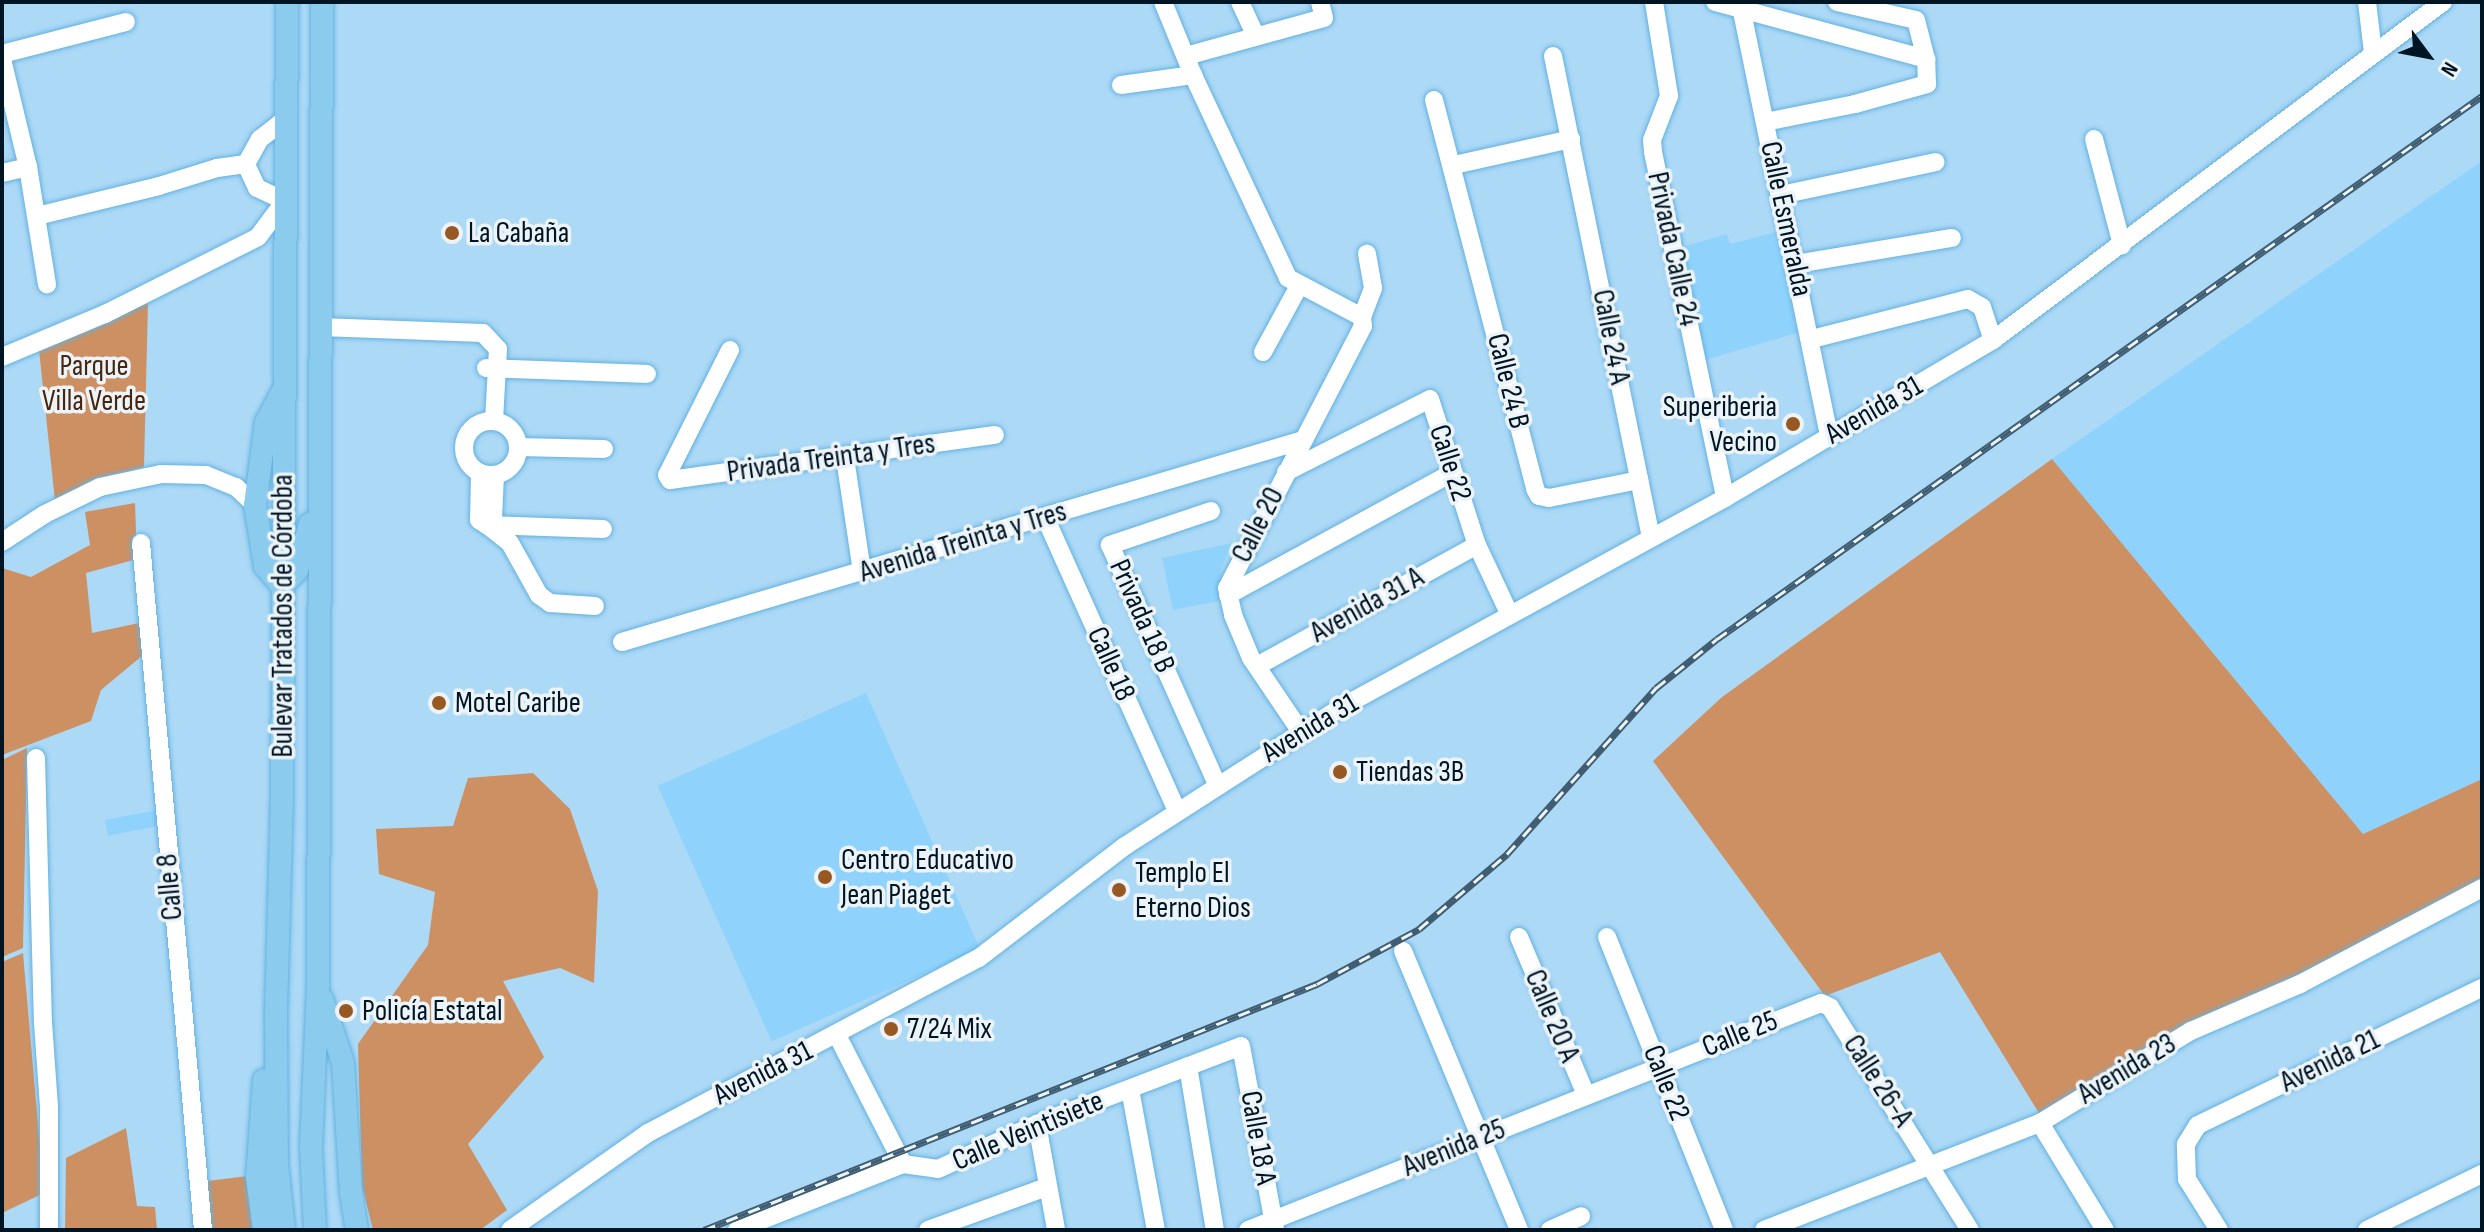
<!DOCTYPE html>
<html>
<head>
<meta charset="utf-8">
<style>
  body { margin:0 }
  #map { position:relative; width:2484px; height:1232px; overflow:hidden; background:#acd9f6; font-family:"Sofia Sans Condensed",sans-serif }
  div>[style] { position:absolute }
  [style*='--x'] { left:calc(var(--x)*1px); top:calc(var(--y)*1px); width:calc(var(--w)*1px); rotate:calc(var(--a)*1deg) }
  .built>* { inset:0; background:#8fd3fd; transform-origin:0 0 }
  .green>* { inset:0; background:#cd9063; transform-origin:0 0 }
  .roads { filter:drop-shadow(0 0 2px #63b1e0) drop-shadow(0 0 2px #63b1e0) }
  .minor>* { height:18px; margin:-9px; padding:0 9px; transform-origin:9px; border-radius:9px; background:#fff }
  .minor>.ring { margin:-9px; padding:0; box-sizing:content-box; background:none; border:18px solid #fff; border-radius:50% }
  .major>* { height:22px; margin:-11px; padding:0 11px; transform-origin:11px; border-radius:11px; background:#8bcbee }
  .rail>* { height:7px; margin-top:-3.5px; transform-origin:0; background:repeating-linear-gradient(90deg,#edf4f9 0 12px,#405d71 0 24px); box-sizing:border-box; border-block:2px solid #405d71 }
  .dots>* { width:22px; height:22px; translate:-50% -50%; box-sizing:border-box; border:4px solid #edf4f9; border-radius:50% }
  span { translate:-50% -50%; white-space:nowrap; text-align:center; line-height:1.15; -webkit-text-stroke:7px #edf4f9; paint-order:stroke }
  .street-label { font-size:30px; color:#001523 }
  .poi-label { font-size:30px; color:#001523 }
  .left { translate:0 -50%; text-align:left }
  .right { translate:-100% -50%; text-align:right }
  .park-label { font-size:30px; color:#46270d }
  .frame { position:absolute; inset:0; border:4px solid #001523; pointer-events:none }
  .north { position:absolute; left:2388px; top:16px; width:80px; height:80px; -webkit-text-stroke:6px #edf4f9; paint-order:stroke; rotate:122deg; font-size:22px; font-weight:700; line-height:32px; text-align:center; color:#001523 }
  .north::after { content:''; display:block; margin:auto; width:28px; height:36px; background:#001523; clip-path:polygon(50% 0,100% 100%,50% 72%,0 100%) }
</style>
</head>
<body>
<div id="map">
  <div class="built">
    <div style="clip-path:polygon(2482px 161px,2482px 779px,2363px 834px,2052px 459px)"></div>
    <div style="clip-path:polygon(1776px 232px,1797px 333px,1705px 360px,1682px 247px,1727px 234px,1730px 244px)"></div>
    <div style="clip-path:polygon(1232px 543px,1221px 569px,1219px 601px,1173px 610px,1162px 558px)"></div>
    <div style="left:866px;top:693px;width:280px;height:228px;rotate:66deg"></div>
    <div style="left:157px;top:810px;width:16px;height:53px;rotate:79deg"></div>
  </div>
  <div class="green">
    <div style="clip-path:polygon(148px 302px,144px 467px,98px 478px,55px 501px,39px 350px)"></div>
    <div style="clip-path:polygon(2052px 459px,2363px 834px,2482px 779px,2482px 885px,2288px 984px,2168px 1034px,2042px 1118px,1940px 952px,1825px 996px,1653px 761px,1722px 697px)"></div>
    <div style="clip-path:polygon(135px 503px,137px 559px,86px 573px,92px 633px,139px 623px,143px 655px,101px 690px,91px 721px,2px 755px,2px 568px,31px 577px,90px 545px,85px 512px)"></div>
    <div style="clip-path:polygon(27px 748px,23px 948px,2px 957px,2px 760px)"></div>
    <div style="clip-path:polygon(533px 773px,570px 809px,598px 891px,594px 983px,560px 968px,503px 981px,544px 1057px,468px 1144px,507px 1210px,480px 1230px,373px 1230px,362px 1186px,358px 1044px,428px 945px,435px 892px,379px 874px,376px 829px,453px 826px,468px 778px)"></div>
    <div style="clip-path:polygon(23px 953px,44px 1193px,2px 1213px,2px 962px)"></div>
    <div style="clip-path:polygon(126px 1128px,137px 1206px,155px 1207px,157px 1230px,65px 1230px,66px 1158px)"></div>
    <div style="left:248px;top:1176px;width:54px;height:45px;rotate:83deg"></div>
  </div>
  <div class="roads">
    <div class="minor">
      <div style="--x:1163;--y:2;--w:79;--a:67.7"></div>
      <div style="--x:1193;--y:75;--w:224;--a:64.9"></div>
      <div style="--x:1288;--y:278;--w:84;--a:27.8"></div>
      <div style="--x:1362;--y:317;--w:9;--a:84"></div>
      <div style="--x:1363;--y:326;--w:295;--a:117.4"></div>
      <div style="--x:1227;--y:588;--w:28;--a:77"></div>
      <div style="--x:1233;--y:615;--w:47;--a:67.3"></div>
      <div style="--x:1251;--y:658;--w:89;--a:56"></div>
      <div style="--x:1240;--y:2;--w:38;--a:65"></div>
      <div style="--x:1654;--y:2;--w:95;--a:80.9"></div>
      <div style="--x:1669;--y:96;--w:47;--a:111.1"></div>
      <div style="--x:1652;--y:140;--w:12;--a:85"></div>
      <div style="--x:1653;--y:152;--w:353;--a:78.2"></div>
      <div style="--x:1715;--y:2;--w:219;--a:15.1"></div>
      <div style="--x:1740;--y:2;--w:443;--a:78.4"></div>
      <div style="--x:2367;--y:2;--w:50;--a:83.2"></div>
      <div style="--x:2;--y:54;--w:128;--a:-14.5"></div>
      <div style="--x:1186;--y:56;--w:143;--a:-15.4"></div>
      <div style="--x:1324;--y:18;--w:16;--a:-104"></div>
      <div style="--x:1553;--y:56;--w:490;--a:78.5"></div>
      <div style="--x:2;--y:59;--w:111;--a:76.5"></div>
      <div style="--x:28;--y:167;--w:119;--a:80.8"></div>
      <div style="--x:1121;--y:85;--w:73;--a:-7.9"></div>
      <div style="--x:1434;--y:100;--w:402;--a:75.4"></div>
      <div style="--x:1535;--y:489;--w:8;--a:60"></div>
      <div style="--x:1539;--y:496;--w:10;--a:11"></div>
      <div style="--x:1549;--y:498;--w:92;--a:-11.3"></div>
      <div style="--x:1765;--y:122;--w:92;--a:-11.3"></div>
      <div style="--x:1855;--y:104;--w:75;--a:-15.5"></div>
      <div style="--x:1927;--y:84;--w:25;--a:-92"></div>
      <div style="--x:1926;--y:59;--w:40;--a:-104.4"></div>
      <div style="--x:1916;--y:20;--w:81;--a:-167.2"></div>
      <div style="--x:2094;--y:139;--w:110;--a:75.2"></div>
      <div style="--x:1454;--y:165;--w:120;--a:-12.5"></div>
      <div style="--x:2;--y:173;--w:27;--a:-13"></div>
      <div style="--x:1781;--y:195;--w:158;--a:-12"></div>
      <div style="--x:37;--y:216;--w:126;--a:-13.8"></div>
      <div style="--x:159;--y:186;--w:61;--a:-17.2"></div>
      <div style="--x:217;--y:168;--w:29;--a:-8"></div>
      <div style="--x:1796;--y:264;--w:158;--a:-9.5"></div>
      <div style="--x:1362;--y:317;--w:31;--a:-69"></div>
      <div style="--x:1373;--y:288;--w:35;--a:-100"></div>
      <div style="--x:320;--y:327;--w:163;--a:2.1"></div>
      <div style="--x:483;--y:333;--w:22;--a:47"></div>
      <div style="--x:498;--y:349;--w:72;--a:93.2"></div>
      <div style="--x:1812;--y:339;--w:161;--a:-14.4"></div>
      <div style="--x:1968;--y:299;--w:16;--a:30"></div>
      <div style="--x:1982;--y:307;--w:35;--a:72"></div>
      <div style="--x:730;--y:350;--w:140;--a:116.7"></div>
      <div style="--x:667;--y:475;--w:6;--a:59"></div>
      <div style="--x:670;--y:480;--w:328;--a:-7.9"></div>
      <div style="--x:1263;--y:352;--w:75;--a:-61.4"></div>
      <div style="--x:2;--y:357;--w:112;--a:-22.7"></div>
      <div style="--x:105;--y:314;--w:171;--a:-26.7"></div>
      <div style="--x:258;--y:237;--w:45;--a:-53.1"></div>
      <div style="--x:285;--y:201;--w:31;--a:-155"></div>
      <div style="--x:257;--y:188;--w:26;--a:-115"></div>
      <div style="--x:246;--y:164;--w:29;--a:-61"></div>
      <div style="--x:260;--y:139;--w:34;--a:-38"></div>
      <div style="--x:486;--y:368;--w:161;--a:2.1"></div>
      <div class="ring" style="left:464px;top:421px;width:36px;height:36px"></div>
      <div style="--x:518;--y:447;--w:86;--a:1.3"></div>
      <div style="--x:845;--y:458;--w:115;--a:81.5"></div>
      <div style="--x:1286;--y:472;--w:161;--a:-26.9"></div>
      <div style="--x:1430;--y:399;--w:153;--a:72.2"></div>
      <div style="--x:1477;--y:545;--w:77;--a:64.8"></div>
      <div style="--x:480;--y:473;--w:47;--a:91.2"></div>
      <div style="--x:479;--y:520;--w:9;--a:32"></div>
      <div style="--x:487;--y:525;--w:8;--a:-45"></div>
      <div style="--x:493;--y:519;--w:44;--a:-87.4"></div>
      <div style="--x:1211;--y:511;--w:107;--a:161.4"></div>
      <div style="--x:1110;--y:545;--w:262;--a:65.9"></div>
      <div style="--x:1045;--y:517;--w:322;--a:65.8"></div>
      <div style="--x:487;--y:525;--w:29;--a:38"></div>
      <div style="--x:510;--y:543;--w:60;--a:60.9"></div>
      <div style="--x:539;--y:595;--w:14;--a:36"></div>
      <div style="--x:550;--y:603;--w:45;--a:3.8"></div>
      <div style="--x:487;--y:525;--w:116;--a:2"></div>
      <div style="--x:2;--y:542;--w:51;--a:-33.1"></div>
      <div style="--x:45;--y:514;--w:61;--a:-26.1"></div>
      <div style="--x:100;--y:487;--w:62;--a:-12"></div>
      <div style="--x:161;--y:474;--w:45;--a:1.3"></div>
      <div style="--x:206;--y:475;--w:32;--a:22"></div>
      <div style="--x:236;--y:487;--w:26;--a:43"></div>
      <div style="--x:141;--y:543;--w:690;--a:84.84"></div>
      <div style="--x:1228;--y:595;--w:255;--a:-28.6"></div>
      <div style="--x:622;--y:642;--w:710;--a:-16.52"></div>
      <div style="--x:1257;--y:666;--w:251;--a:-28.8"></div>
      <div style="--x:36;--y:758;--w:265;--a:88.5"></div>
      <div style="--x:43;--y:1023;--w:84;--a:85.9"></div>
      <div style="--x:49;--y:1107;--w:123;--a:90"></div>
      <div style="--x:1519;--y:937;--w:172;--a:67"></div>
      <div style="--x:1607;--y:937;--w:315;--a:68.2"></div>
      <div style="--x:1403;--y:951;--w:302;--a:67.4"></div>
      <div style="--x:837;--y:1035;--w:145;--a:62.9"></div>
      <div style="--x:903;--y:1164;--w:35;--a:8"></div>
      <div style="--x:938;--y:1169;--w:109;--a:-24.4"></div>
      <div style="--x:1037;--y:1124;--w:218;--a:-20.9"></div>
      <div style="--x:1241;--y:1046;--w:187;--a:79.5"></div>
      <div style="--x:1188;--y:1066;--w:166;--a:80.7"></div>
      <div style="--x:1130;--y:1089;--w:143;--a:79.6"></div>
      <div style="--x:2040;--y:1123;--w:125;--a:58.7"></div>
      <div style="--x:1037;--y:1124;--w:108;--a:79.8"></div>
      <div style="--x:510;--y:1230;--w:169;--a:-35.1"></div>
      <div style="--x:648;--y:1133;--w:374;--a:-27.9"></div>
      <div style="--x:979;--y:958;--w:184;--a:-37.5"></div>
      <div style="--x:1125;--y:846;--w:253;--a:-32.7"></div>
      <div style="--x:1338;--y:709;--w:441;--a:-28.6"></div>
      <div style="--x:1725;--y:498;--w:311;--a:-30.5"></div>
      <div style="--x:1993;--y:340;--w:563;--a:-36.91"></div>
      <div style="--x:737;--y:1230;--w:179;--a:-21.7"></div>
      <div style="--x:928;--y:1230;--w:127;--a:-19.9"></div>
      <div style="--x:1248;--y:1230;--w:616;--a:-21.61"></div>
      <div style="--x:1821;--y:1003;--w:10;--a:24"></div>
      <div style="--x:1830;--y:1007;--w:263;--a:57.9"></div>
      <div style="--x:1550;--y:1230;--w:34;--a:-24"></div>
      <div style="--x:1764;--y:1230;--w:296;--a:-21.2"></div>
      <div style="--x:2040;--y:1123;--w:177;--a:-31.4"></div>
      <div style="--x:2191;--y:1031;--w:119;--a:-23.3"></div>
      <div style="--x:2300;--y:984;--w:206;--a:-27.8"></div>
      <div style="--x:2219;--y:1230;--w:60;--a:-122.1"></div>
      <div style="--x:2187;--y:1179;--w:35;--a:-92"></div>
      <div style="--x:2186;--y:1144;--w:22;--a:-58"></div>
      <div style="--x:2198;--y:1125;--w:315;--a:-25.8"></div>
      <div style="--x:2367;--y:1230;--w:128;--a:-26"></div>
    </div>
    <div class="major">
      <div style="--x:285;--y:387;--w:40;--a:118"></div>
      <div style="--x:266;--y:422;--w:84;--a:97.5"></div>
      <div style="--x:255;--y:505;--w:62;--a:80.7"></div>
      <div style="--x:265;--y:566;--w:26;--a:50"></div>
      <div style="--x:282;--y:586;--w:22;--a:-47"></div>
      <div style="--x:297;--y:570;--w:48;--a:-74.2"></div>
      <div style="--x:322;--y:999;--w:67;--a:71.8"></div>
      <div style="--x:343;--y:1063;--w:130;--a:86.5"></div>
      <div style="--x:351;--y:1193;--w:37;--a:81"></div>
      <div style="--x:264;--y:1080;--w:97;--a:94.1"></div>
      <div style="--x:257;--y:1177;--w:53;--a:82.5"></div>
      <div style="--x:284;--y:1230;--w:66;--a:-96.1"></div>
      <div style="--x:277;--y:1164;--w:152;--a:-90.4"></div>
      <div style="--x:276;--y:1012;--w:212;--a:-88.4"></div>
      <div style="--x:282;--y:800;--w:798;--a:-89.64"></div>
      <div style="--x:315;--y:1230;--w:83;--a:-92.8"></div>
      <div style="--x:311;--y:1147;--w:163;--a:-87.5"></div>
      <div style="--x:318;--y:984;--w:982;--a:-89.77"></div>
    </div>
  </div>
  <div class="rail">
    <div style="--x:704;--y:1230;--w:661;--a:-21.87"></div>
    <div style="--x:1317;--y:984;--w:116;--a:-28.3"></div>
    <div style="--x:1419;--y:929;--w:116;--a:-40.4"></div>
    <div style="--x:1507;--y:854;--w:223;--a:-48.1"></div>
    <div style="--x:1656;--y:688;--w:78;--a:-38.8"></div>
    <div style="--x:1717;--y:639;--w:938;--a:-35.37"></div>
  </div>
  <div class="dots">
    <div style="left:452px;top:233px;background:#985822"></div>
    <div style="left:1793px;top:424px;background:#985822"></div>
    <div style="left:439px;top:703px;background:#985822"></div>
    <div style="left:1340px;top:772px;background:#985822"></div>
    <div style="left:825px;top:877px;background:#985822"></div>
    <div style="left:1119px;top:890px;background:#985822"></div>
    <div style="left:346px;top:1011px;background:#985822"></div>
    <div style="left:891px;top:1029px;background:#985822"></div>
  </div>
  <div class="street-label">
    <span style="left:1786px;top:219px;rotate:78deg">Calle Esmeralda</span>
    <span style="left:1673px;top:249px;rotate:78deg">Privada Calle 24</span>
    <span style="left:1611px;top:337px;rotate:79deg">Calle 24 A</span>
    <span style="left:1508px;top:381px;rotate:76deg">Calle 24 B</span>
    <span style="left:1874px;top:410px;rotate:-30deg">Avenida 31</span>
    <span style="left:831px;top:458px;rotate:-8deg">Privada Treinta y Tres</span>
    <span style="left:1450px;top:463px;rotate:72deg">Calle 22</span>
    <span style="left:1258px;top:525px;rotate:-63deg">Calle 20</span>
    <span style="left:963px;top:542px;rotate:-17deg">Avenida Treinta y Tres</span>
    <span style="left:1367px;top:605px;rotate:-29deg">Avenida 31 A</span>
    <span style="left:283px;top:616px;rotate:-90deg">Bulevar Tratados de Córdoba</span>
    <span style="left:1142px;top:616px;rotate:66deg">Privada 18 B</span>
    <span style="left:1111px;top:664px;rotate:66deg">Calle 18</span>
    <span style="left:1310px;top:728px;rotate:-31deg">Avenida 31</span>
    <span style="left:170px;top:887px;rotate:-95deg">Calle 8</span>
    <span style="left:1552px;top:1016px;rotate:67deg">Calle 20 A</span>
    <span style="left:1740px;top:1034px;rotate:-22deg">Calle 25</span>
    <span style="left:2330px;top:1061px;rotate:-26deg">Avenida 21</span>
    <span style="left:2127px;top:1069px;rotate:-31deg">Avenida 23</span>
    <span style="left:763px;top:1073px;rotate:-27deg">Avenida 31</span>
    <span style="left:1878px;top:1081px;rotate:57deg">Calle 26-A</span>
    <span style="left:1666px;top:1083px;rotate:68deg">Calle 22</span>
    <span style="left:1028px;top:1131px;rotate:-23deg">Calle Veintisiete</span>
    <span style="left:1258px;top:1138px;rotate:80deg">Calle 18 A</span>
    <span style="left:1454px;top:1148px;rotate:-22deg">Avenida 25</span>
  </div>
  <div class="poi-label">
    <span class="left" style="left:468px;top:233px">La Cabaña</span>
    <span class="right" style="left:1777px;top:424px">Superiberia<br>Vecino</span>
    <span class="left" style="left:455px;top:703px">Motel Caribe</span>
    <span class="left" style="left:1356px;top:772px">Tiendas 3B</span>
    <span class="left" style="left:841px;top:877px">Centro Educativo<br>Jean Piaget</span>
    <span class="left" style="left:1135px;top:890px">Templo El<br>Eterno Dios</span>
    <span class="left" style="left:362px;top:1011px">Policía Estatal</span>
    <span class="left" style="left:907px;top:1029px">7/24 Mix</span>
  </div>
  <div class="park-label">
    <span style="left:94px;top:383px">Parque<br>Villa Verde</span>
  </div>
  <div class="frame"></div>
  <div class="north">N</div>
</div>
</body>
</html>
